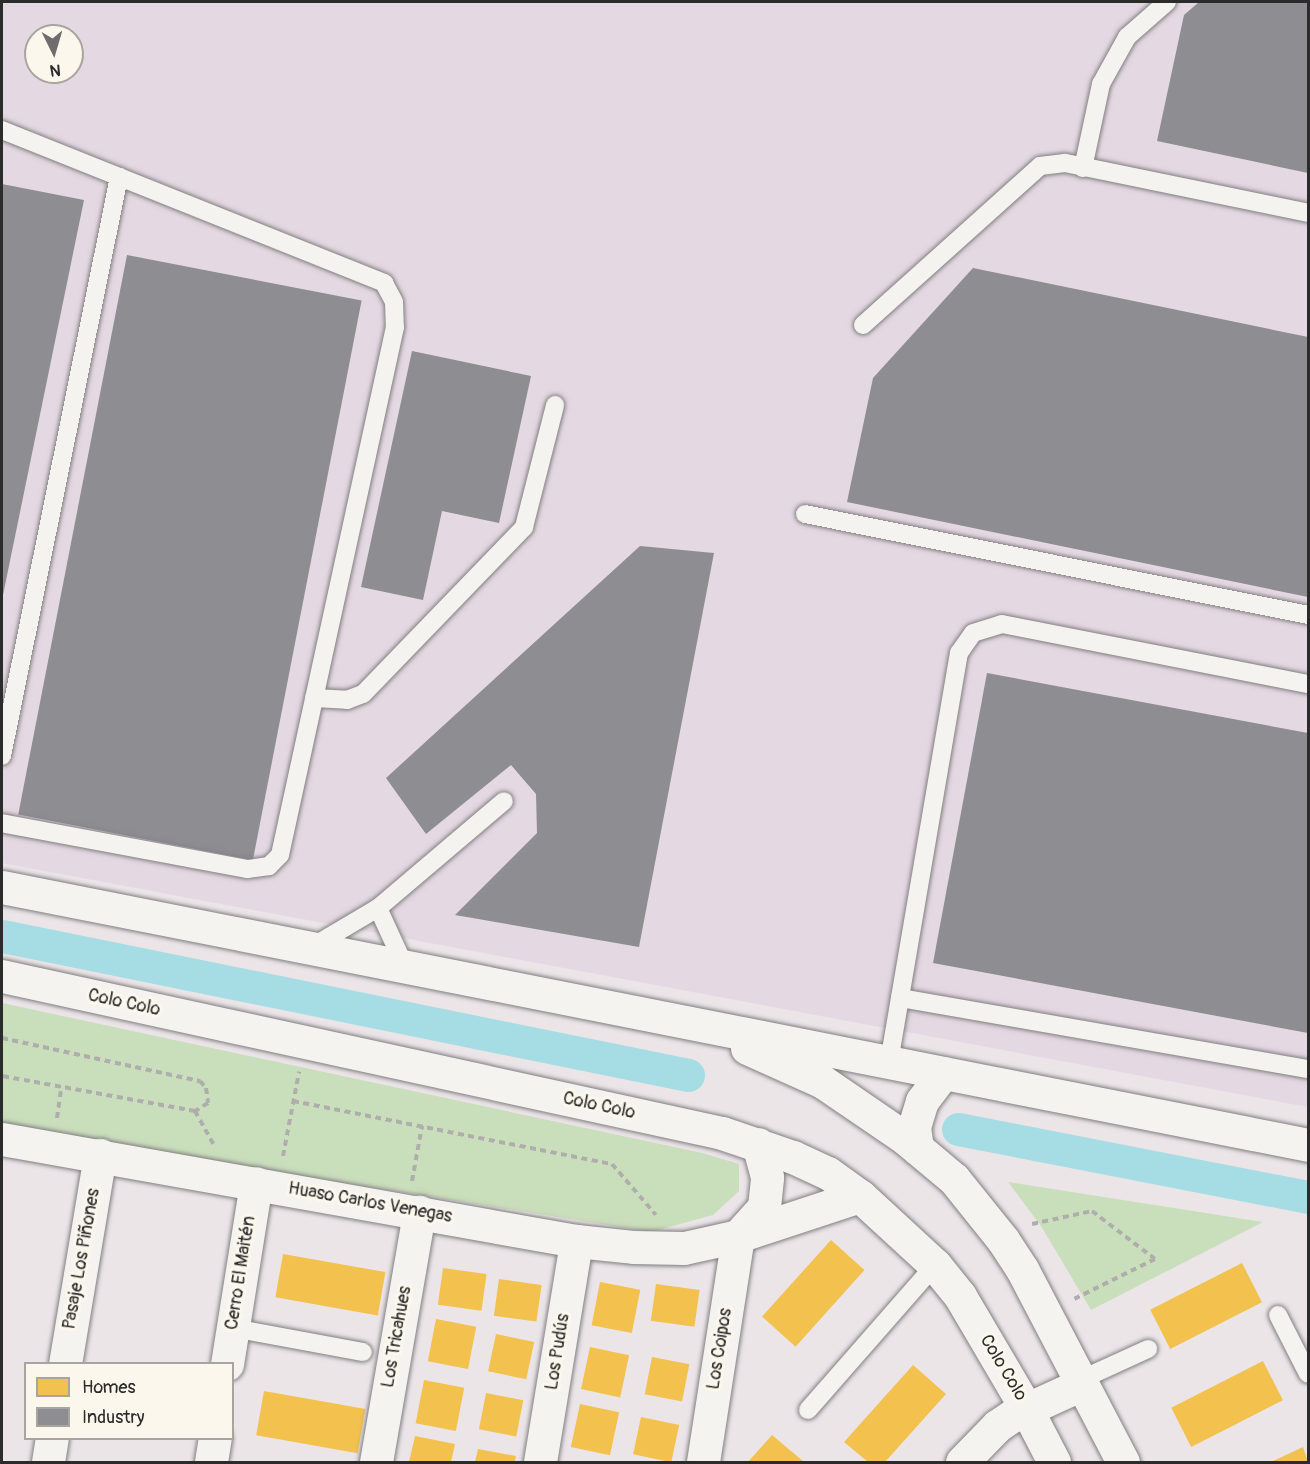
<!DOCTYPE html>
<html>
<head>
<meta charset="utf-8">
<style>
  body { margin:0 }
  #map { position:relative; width:1310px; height:1464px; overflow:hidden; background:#ebe5e8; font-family:Pangolin,sans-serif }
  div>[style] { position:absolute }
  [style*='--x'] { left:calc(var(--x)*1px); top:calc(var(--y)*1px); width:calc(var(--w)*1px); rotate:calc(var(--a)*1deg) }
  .built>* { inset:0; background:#e4d8e2 }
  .green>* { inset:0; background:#c9debb }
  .homes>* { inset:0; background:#f2c14e; transform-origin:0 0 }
  .industry>* { inset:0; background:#8d8d92; transform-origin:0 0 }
  .canal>* { height:33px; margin:-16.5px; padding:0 16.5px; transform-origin:16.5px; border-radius:16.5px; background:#a6dde4 }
  .path>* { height:4px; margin-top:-2px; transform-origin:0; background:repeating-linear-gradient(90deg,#b0aeac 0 6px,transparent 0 10.5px) }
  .roads { filter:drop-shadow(0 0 2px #817f80) drop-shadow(0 0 2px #817f80) }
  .service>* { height:18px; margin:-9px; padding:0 9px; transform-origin:9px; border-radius:9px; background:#f4f3f0 }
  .minor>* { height:33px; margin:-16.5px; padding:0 16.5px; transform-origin:16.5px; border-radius:16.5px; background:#f4f3f0 }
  span { translate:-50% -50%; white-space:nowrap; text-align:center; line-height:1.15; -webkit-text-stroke:6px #fbf7ec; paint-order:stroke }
  .street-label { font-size:18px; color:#2b2b2b }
  .frame { position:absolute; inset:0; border:3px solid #2b2b2b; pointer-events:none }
  .legend { position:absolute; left:24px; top:1362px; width:210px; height:78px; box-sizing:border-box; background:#fbf7ec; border:2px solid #a8a59f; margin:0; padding:8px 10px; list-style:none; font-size:18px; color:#2b2b2b }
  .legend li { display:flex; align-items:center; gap:12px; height:30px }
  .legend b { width:30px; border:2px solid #a8a59f }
  .north { position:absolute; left:24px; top:24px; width:60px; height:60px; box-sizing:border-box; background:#fbf7ec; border:2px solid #a8a59f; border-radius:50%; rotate:175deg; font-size:16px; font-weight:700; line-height:24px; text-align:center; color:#2b2b2b }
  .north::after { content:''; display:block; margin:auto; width:21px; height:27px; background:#6e6c6d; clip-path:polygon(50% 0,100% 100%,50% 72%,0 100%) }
</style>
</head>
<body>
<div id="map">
  <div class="built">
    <div style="clip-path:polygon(evenodd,2px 2px,1308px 2px,1308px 1107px,2px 863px,2px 2px,36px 36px,72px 36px,72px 72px,36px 72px,36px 36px)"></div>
  </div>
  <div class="green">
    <div style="clip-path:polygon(2px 1003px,702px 1153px,739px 1164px,739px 1191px,713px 1215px,651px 1232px,2px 1128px)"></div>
    <div style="clip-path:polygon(1008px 1182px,1263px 1222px,1091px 1310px,1041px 1226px)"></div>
  </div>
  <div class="homes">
    <div style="left:831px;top:1240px;width:45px;height:103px;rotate:42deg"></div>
    <div style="left:283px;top:1254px;width:104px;height:44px;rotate:10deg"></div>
    <div style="left:1242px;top:1263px;width:44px;height:103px;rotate:63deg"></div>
    <div style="left:443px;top:1268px;width:44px;height:37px;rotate:8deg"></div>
    <div style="left:499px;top:1279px;width:43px;height:37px;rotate:8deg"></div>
    <div style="left:600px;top:1282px;width:41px;height:44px;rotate:11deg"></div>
    <div style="left:656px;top:1284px;width:44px;height:37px;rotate:8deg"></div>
    <div style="left:436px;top:1319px;width:41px;height:43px;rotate:11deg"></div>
    <div style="left:496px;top:1334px;width:39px;height:38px;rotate:12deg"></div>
    <div style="left:590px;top:1347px;width:40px;height:43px;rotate:12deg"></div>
    <div style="left:652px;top:1357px;width:38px;height:38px;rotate:11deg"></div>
    <div style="left:1263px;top:1361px;width:44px;height:103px;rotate:63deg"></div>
    <div style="clip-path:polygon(913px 1365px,946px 1394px,885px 1462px,868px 1462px,844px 1442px)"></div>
    <div style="left:424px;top:1380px;width:41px;height:44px;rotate:11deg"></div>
    <div style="left:264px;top:1391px;width:103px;height:45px;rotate:10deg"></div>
    <div style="left:486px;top:1393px;width:38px;height:37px;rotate:11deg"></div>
    <div style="left:580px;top:1404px;width:40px;height:44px;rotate:12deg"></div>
    <div style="left:641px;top:1417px;width:39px;height:38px;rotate:12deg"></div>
    <div style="clip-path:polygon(772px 1435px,804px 1462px,748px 1462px)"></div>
    <div style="clip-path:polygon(415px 1436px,455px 1444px,451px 1462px,409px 1462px)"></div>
    <div style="clip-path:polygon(1303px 1447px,1308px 1462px,1271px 1462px)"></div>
    <div style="clip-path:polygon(478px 1449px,516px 1456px,515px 1462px,475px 1462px)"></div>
  </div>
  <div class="industry">
    <div style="clip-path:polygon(1199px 2px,1308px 2px,1308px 173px,1157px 141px,1184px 15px)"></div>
    <div style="clip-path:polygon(2px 184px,84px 200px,3px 595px,2px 595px)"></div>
    <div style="left:127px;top:255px;width:239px;height:570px;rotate:11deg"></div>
    <div style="clip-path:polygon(973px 268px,1308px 337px,1308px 597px,847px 502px,873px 378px)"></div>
    <div style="clip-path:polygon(412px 351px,531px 376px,499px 523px,442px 511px,423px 600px,361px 587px)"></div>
    <div style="clip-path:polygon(640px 546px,714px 553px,639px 947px,455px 915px,537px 833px,536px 794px,511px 765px,426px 834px,386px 778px)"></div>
    <div style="clip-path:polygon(987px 673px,1308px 733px,1308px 1033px,933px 963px)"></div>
  </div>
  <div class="canal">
    <div style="--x:2;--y:936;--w:700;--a:11.45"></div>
    <div style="--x:958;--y:1129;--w:357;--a:11"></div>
  </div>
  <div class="path">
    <div style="--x:2;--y:1038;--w:203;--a:12.3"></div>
    <div style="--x:200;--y:1081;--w:9;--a:49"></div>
    <div style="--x:206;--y:1088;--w:15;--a:82"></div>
    <div style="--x:208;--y:1103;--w:15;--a:148"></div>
    <div style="--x:195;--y:1111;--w:196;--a:-169.7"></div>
    <div style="--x:293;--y:1101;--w:325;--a:11.2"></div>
    <div style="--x:612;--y:1164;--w:67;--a:49.2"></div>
    <div style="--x:195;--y:1111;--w:38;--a:61"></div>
    <div style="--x:57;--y:1118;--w:29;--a:-82"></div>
    <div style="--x:283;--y:1156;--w:86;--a:-79.2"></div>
    <div style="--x:412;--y:1181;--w:56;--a:-79.7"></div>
    <div style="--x:1032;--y:1224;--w:61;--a:-12.2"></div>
    <div style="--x:1092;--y:1211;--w:79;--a:37.3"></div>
    <div style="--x:1155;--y:1259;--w:90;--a:153.7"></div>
  </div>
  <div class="roads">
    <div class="service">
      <div style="--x:2;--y:130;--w:412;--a:21.8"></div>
      <div style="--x:384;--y:283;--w:21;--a:62"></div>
      <div style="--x:394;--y:302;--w:25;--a:88"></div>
      <div style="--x:395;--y:327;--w:540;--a:102.29"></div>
      <div style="--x:280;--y:855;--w:16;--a:135"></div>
      <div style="--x:269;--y:866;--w:22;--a:172"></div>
      <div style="--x:247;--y:869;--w:249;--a:-169.4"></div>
      <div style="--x:1083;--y:168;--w:86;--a:-77.9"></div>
      <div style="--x:1101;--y:84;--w:54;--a:-61"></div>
      <div style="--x:1127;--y:37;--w:53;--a:-41.2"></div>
      <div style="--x:863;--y:325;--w:238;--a:-41.9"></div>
      <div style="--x:1040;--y:166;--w:25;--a:-7"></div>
      <div style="--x:1065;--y:163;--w:248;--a:11.6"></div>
      <div style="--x:805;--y:514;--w:513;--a:11.35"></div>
      <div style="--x:314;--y:698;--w:33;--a:3"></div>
      <div style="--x:347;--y:700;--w:17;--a:-21"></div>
      <div style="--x:363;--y:694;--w:232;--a:-46"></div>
      <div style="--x:524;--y:527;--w:126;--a:-75.7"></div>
      <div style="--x:2;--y:756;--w:591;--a:-78.58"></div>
      <div style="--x:378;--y:908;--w:65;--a:65.4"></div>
      <div style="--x:312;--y:947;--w:77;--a:-30.6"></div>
      <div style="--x:378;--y:908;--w:165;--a:-40.3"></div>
      <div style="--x:900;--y:998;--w:414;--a:9.9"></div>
      <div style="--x:889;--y:1062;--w:415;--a:-80.3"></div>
      <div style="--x:959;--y:653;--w:24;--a:-55"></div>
      <div style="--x:973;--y:633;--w:30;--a:-17"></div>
      <div style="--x:1002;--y:624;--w:312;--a:11.1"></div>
      <div style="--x:1278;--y:1315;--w:66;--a:63"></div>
      <div style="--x:233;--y:1328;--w:132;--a:10.5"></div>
      <div style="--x:1080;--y:1380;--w:75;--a:-24.5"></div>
      <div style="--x:808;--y:1410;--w:193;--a:-48.8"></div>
    </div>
    <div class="minor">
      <div style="--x:2;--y:887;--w:1331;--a:11.17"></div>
      <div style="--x:2;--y:976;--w:737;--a:12.3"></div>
      <div style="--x:722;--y:1133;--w:75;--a:18.7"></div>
      <div style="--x:793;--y:1157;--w:38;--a:25"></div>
      <div style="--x:828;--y:1173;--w:39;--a:36"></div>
      <div style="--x:860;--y:1196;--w:102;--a:42.6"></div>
      <div style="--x:935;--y:1265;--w:40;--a:51"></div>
      <div style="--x:960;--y:1296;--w:130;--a:59.5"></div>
      <div style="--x:1026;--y:1408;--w:61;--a:62.6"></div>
      <div style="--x:747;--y:1048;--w:83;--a:24.1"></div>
      <div style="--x:823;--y:1082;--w:99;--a:34.3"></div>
      <div style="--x:905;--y:1138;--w:64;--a:39.9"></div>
      <div style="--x:954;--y:1179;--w:78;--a:51.2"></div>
      <div style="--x:1003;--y:1240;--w:35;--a:57"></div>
      <div style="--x:1022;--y:1269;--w:218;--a:62.4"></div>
      <div style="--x:2;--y:1139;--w:583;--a:10.08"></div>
      <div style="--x:576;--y:1241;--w:57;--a:6"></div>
      <div style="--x:633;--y:1247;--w:51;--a:1.1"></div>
      <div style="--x:684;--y:1248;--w:55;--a:-12.5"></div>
      <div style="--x:738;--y:1236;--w:128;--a:-18.2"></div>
      <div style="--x:917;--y:1148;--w:21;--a:-98"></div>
      <div style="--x:914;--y:1127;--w:27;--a:-73"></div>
      <div style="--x:922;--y:1101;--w:35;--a:-53"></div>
      <div style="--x:738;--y:1236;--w:39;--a:-48"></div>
      <div style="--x:764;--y:1207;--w:30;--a:-84"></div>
      <div style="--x:767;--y:1177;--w:34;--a:-105"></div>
      <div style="--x:65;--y:1364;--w:212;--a:-80.5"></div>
      <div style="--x:227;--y:1364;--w:183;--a:-80.9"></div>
      <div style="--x:48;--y:1462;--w:24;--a:-81"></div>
      <div style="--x:211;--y:1462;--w:24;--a:-81"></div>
      <div style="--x:376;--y:1462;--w:254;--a:-80.2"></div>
      <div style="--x:540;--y:1462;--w:224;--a:-80.7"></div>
      <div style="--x:703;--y:1462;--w:229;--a:-81.2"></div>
      <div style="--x:962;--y:1462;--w:50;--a:-45.8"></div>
      <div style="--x:997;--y:1426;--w:18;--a:-34"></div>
      <div style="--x:1012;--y:1416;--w:77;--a:-24.6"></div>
    </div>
  </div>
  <div class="street-label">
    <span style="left:124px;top:1003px;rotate:12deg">Colo Colo</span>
    <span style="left:599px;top:1106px;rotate:12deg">Colo Colo</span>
    <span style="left:370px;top:1203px;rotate:10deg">Huaso Carlos Venegas</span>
    <span style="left:82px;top:1259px;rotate:-80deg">Pasaje Los Piñones</span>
    <span style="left:241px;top:1273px;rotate:-81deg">Cerro El Maitén</span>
    <span style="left:397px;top:1337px;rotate:-80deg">Los Tricahues</span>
    <span style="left:720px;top:1349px;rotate:-81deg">Los Coipos</span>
    <span style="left:558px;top:1352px;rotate:-81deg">Los Pudús</span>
    <span style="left:1003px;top:1368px;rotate:59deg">Colo Colo</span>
  </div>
  <div class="frame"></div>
  <ul class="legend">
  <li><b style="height:16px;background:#f2c14e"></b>Homes</li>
  <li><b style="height:16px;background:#8d8d92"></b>Industry</li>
  </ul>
  <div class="north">N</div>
</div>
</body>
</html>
